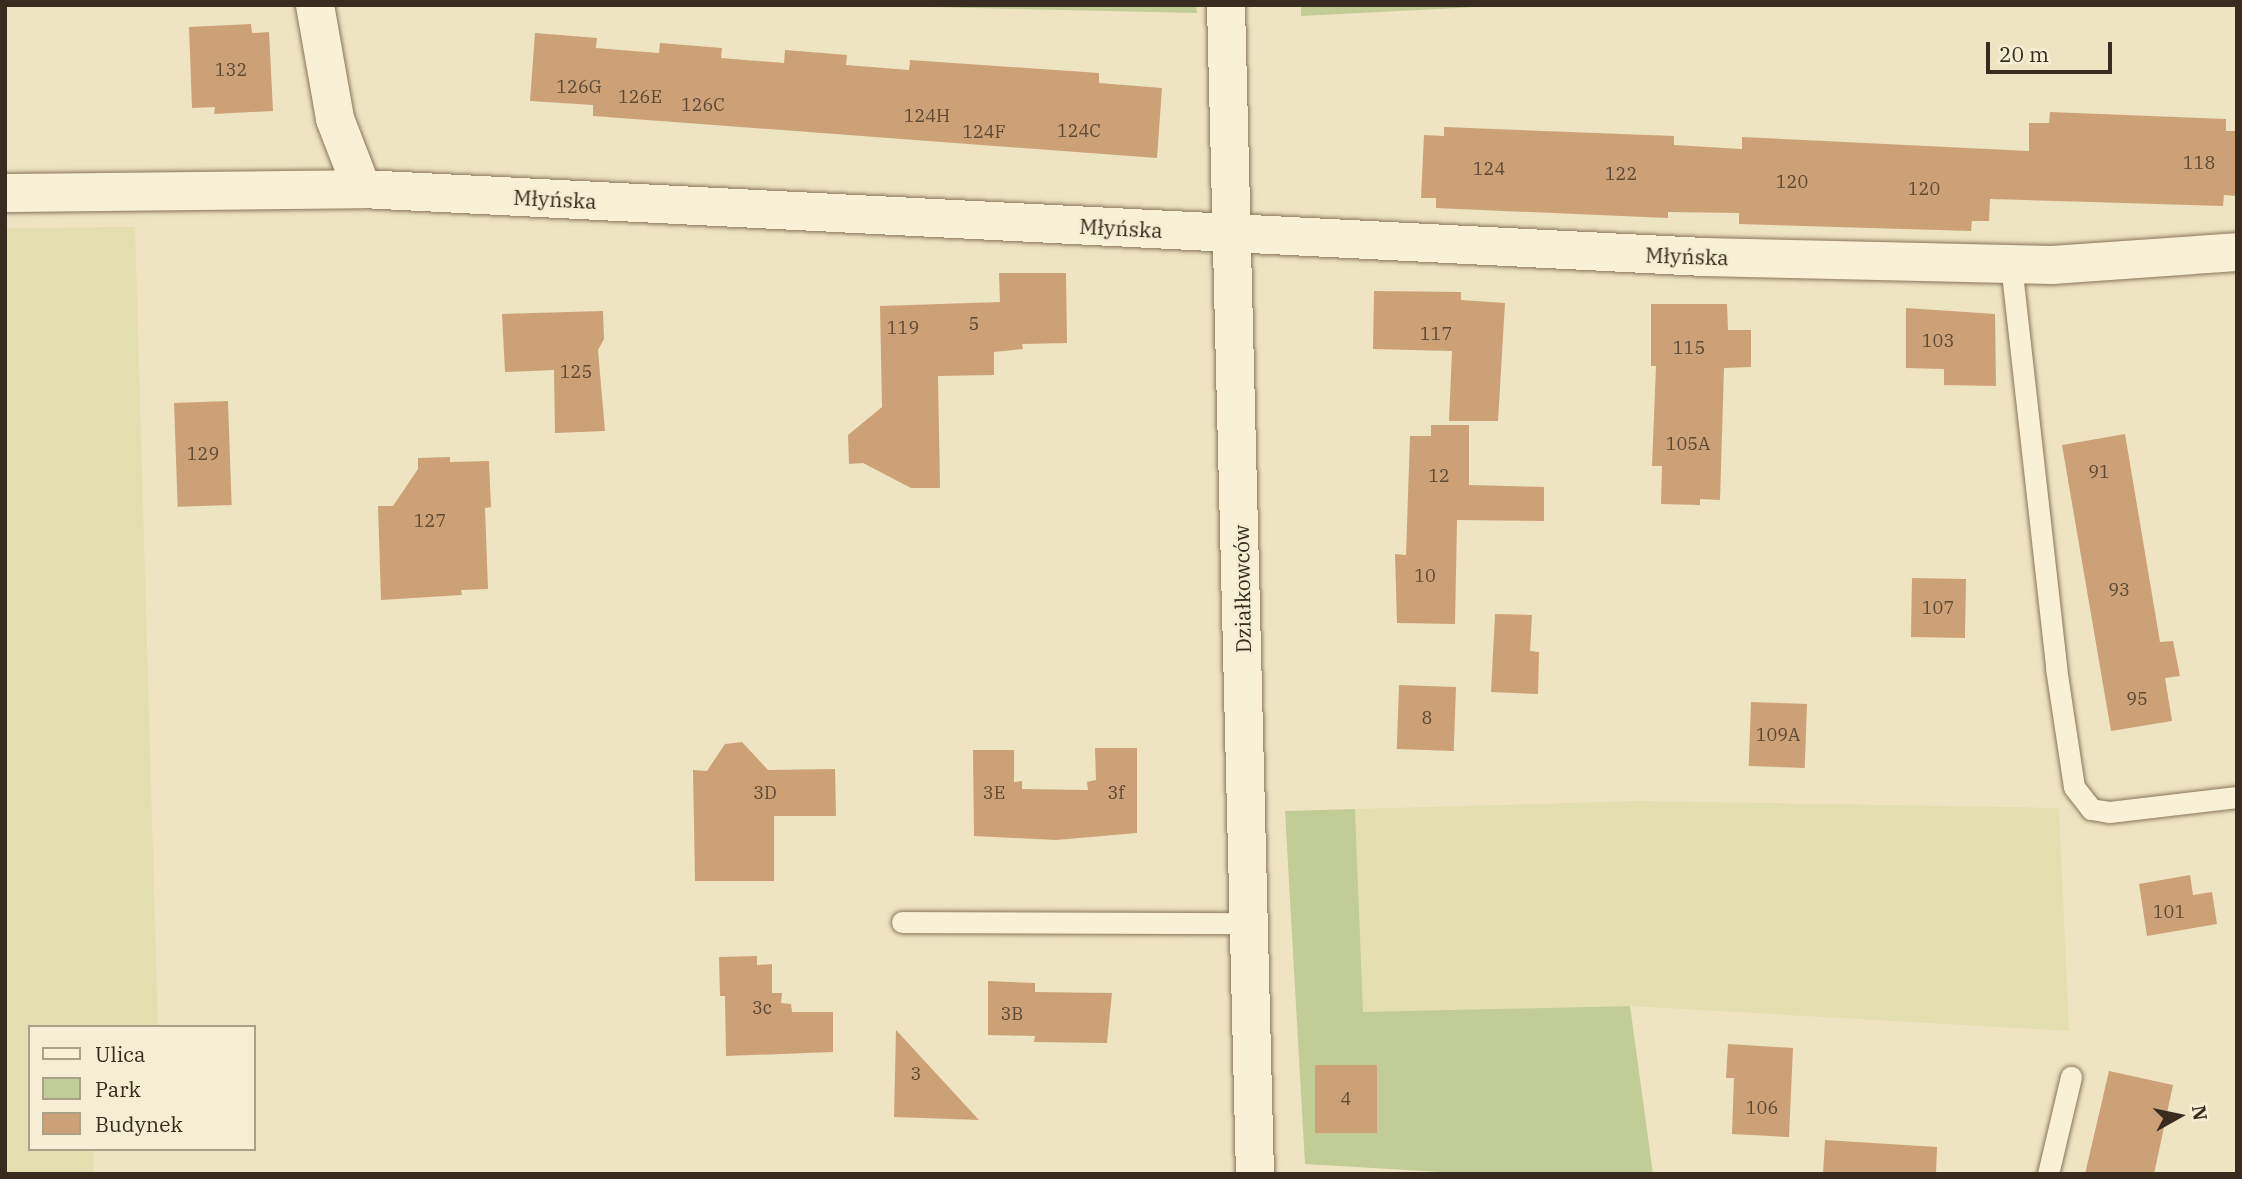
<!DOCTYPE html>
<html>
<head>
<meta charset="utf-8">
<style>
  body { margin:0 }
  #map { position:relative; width:2242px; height:1179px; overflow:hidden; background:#eee4c2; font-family:"IBM Plex Serif",serif }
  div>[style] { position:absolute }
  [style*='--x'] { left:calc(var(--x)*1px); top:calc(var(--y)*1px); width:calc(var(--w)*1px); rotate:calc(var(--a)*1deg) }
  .farmland>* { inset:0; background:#e3dfb0 }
  .green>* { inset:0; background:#c2cc96 }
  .building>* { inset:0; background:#cca178; transform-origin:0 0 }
  .roads { filter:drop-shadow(0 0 2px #887559) drop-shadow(0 0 2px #887559) }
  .service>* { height:21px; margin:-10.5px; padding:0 10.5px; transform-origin:10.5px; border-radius:10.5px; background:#f9f1d6 }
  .minor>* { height:38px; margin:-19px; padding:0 19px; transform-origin:19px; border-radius:19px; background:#f9f1d6 }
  span { translate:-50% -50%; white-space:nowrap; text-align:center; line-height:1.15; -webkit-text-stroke:5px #f5eed2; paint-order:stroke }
  .number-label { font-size:18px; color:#5d4934 }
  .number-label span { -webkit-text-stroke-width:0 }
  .street-label { font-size:21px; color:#382c1e }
  .frame { position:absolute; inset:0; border:7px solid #382c1e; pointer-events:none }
  .legend { position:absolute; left:28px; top:1025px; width:228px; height:126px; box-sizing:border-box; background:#f5eed2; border:2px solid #a9a08a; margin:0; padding:9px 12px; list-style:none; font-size:21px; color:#382c1e }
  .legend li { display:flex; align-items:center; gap:14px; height:35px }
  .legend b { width:35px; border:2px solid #a9a08a }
  .north { position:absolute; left:2144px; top:1081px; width:70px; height:70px; -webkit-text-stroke:5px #f5eed2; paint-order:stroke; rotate:81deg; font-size:19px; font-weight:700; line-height:28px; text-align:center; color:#382c1e }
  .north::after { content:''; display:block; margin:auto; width:24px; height:32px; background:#382c1e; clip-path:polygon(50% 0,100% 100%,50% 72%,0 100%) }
  .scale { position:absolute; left:1986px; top:42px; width:126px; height:32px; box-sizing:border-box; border:4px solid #382c1e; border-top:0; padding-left:9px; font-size:21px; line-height:24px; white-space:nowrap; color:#382c1e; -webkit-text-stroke:5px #f5eed2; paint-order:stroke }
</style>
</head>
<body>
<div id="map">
  <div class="farmland">
    <div style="clip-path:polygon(135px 227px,158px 1027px,30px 1027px,30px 1149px,94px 1149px,93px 1174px,5px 1174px,5px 228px)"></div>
    <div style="clip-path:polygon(1638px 801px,2059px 808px,2069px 1031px,1630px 1006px,1363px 1012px,1355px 809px)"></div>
  </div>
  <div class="green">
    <div style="clip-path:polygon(838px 5px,1196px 5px,1197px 13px)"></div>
    <div style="clip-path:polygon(1301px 5px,1516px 5px,1301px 16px)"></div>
    <div style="clip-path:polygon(1355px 809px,1363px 1012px,1630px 1006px,1653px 1174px,1475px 1174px,1305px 1164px,1285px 811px)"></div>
  </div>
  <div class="building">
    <div style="clip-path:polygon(251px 24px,252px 33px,269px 32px,273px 111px,214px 114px,215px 107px,192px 108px,189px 27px)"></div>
    <div style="clip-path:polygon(535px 33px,597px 38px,596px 48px,659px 53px,660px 43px,722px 48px,721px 58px,784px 63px,785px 50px,847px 55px,846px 65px,909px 70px,910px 60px,1099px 73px,1099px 83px,1162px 88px,1157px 158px,593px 116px,593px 105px,530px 101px)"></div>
    <div style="clip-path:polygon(2050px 112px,2226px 119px,2226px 131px,2237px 131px,2237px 196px,2224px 195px,2223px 206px,1990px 199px,1989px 221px,1972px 221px,1971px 231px,1739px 224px,1739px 213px,1668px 212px,1668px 218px,1436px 208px,1436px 198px,1421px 198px,1424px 135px,1444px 136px,1444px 127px,1674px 136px,1674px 145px,1742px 149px,1742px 137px,2029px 151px,2029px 123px,2049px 123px)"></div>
    <div style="clip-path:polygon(999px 273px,1066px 273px,1067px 343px,1022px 344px,1023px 349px,994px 352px,994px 375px,938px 376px,940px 488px,911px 488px,863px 463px,849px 464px,848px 435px,882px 407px,880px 306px,1000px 302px)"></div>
    <div style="clip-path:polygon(1374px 291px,1461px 292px,1461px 300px,1505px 303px,1498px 421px,1449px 421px,1452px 351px,1373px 349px)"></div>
    <div style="clip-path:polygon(1651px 304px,1727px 304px,1728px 330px,1751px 330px,1751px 367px,1724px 368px,1720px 500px,1700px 499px,1700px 505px,1661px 504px,1662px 466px,1652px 466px,1656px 366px,1651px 366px)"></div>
    <div style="clip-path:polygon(1906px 308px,1995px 314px,1996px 386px,1944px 385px,1944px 369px,1906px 368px)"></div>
    <div style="clip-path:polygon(603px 311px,604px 339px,598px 350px,605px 431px,555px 433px,554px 370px,505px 372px,502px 314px)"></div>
    <div style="left:228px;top:401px;width:104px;height:54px;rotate:88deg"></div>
    <div style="clip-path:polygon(1431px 425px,1469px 425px,1469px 485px,1544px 487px,1544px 521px,1457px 520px,1455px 624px,1397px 623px,1395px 554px,1406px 555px,1410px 436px,1431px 436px)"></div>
    <div style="clip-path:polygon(2125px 434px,2160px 642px,2173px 641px,2180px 676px,2165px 678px,2172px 721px,2111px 731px,2062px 445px)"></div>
    <div style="clip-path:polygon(450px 457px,450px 462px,489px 461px,491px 507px,485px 508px,488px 589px,461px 590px,462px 595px,381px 600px,378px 506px,393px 506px,418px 469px,418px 458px)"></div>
    <div style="left:1912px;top:578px;width:54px;height:59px;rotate:1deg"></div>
    <div style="clip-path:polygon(1495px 614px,1532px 615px,1530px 651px,1539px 652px,1538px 694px,1491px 692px)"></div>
    <div style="left:1399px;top:685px;width:57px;height:64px;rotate:2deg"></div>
    <div style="left:1751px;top:702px;width:56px;height:64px;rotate:2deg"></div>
    <div style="clip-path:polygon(742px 742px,768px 770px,835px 769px,836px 816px,774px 816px,774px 881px,695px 881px,693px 770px,707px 771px,725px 744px)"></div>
    <div style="clip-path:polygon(1095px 748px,1137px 748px,1137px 833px,1056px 840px,974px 836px,973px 750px,1014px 750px,1014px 782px,1022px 781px,1022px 789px,1088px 790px,1087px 782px,1096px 780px)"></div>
    <div style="clip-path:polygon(2190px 875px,2193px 895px,2212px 892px,2217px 924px,2147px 936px,2139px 884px)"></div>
    <div style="clip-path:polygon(757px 956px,757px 965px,772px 964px,772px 993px,782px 993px,781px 1003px,791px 1004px,792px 1012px,833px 1012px,833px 1052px,726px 1056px,725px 996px,720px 996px,719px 957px)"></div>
    <div style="clip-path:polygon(988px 981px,1035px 983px,1035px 992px,1112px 993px,1107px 1043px,1034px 1042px,1035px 1036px,988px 1035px)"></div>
    <div style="clip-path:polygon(896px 1030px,979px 1120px,894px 1117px)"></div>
    <div style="clip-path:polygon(1728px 1044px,1793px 1048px,1789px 1137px,1732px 1134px,1734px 1078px,1726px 1078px)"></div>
    <div style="left:1315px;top:1065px;width:62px;height:68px"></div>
    <div style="clip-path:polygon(2109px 1071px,2173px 1085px,2154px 1174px,2085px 1174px)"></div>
    <div style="clip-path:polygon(1825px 1140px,1937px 1147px,1936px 1174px,1823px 1174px)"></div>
  </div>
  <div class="roads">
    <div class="service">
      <div style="--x:2011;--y:264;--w:406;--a:83.6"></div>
      <div style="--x:2056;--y:668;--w:120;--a:81.4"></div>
      <div style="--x:2074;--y:787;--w:28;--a:52"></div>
      <div style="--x:2091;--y:809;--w:18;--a:9"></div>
      <div style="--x:2109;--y:812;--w:129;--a:-6.7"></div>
      <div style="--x:902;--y:922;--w:347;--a:0.2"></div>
      <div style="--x:2048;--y:1174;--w:100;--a:-76.7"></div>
    </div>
    <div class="minor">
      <div style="--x:315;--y:5;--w:116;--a:80"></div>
      <div style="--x:335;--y:119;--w:75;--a:68.9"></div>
      <div style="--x:1226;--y:5;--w:1169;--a:88.58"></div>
      <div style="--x:5;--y:193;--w:357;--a:-0.6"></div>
      <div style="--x:362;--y:189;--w:1344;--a:2.9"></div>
      <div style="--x:1704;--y:257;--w:348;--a:1.3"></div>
      <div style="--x:2052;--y:265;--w:185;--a:-4"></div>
    </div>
  </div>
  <div class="number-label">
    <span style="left:231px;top:70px">132</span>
    <span style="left:579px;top:87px">126G</span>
    <span style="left:640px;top:97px">126E</span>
    <span style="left:703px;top:105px">126C</span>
    <span style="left:927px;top:116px">124H</span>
    <span style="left:1079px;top:131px">124C</span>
    <span style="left:984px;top:132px">124F</span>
    <span style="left:2199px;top:163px">118</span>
    <span style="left:1489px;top:169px">124</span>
    <span style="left:1621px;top:174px">122</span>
    <span style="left:1792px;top:182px">120</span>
    <span style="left:1924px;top:189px">120</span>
    <span style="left:974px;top:324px">5</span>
    <span style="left:903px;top:328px">119</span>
    <span style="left:1436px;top:334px">117</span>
    <span style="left:1938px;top:341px">103</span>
    <span style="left:1689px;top:348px">115</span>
    <span style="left:576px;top:372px">125</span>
    <span style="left:1688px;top:444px">105A</span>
    <span style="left:203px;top:454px">129</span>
    <span style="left:2099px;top:472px">91</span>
    <span style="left:1439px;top:476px">12</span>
    <span style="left:430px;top:521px">127</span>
    <span style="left:1425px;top:576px">10</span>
    <span style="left:2119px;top:590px">93</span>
    <span style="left:1938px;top:608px">107</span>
    <span style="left:2137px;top:699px">95</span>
    <span style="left:1427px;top:718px">8</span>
    <span style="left:1778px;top:735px">109A</span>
    <span style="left:765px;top:793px">3D</span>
    <span style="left:994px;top:793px">3E</span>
    <span style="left:1116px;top:793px">3f</span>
    <span style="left:2169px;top:912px">101</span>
    <span style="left:762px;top:1008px">3c</span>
    <span style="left:1012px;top:1014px">3B</span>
    <span style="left:916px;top:1074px">3</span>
    <span style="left:1346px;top:1099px">4</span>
    <span style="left:1762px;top:1108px">106</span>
  </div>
  <div class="street-label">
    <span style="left:555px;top:199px;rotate:3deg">Młyńska</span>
    <span style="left:1121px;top:228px;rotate:3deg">Młyńska</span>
    <span style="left:1687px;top:256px;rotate:2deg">Młyńska</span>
    <span style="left:1242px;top:589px;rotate:-91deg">Działkowców</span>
  </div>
  <div class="frame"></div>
  <ul class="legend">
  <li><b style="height:9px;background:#f9f1d6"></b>Ulica</li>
  <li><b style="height:19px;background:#c2cc96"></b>Park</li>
  <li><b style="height:19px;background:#cca178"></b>Budynek</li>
  </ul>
  <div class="north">N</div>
  <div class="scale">20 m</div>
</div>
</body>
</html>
